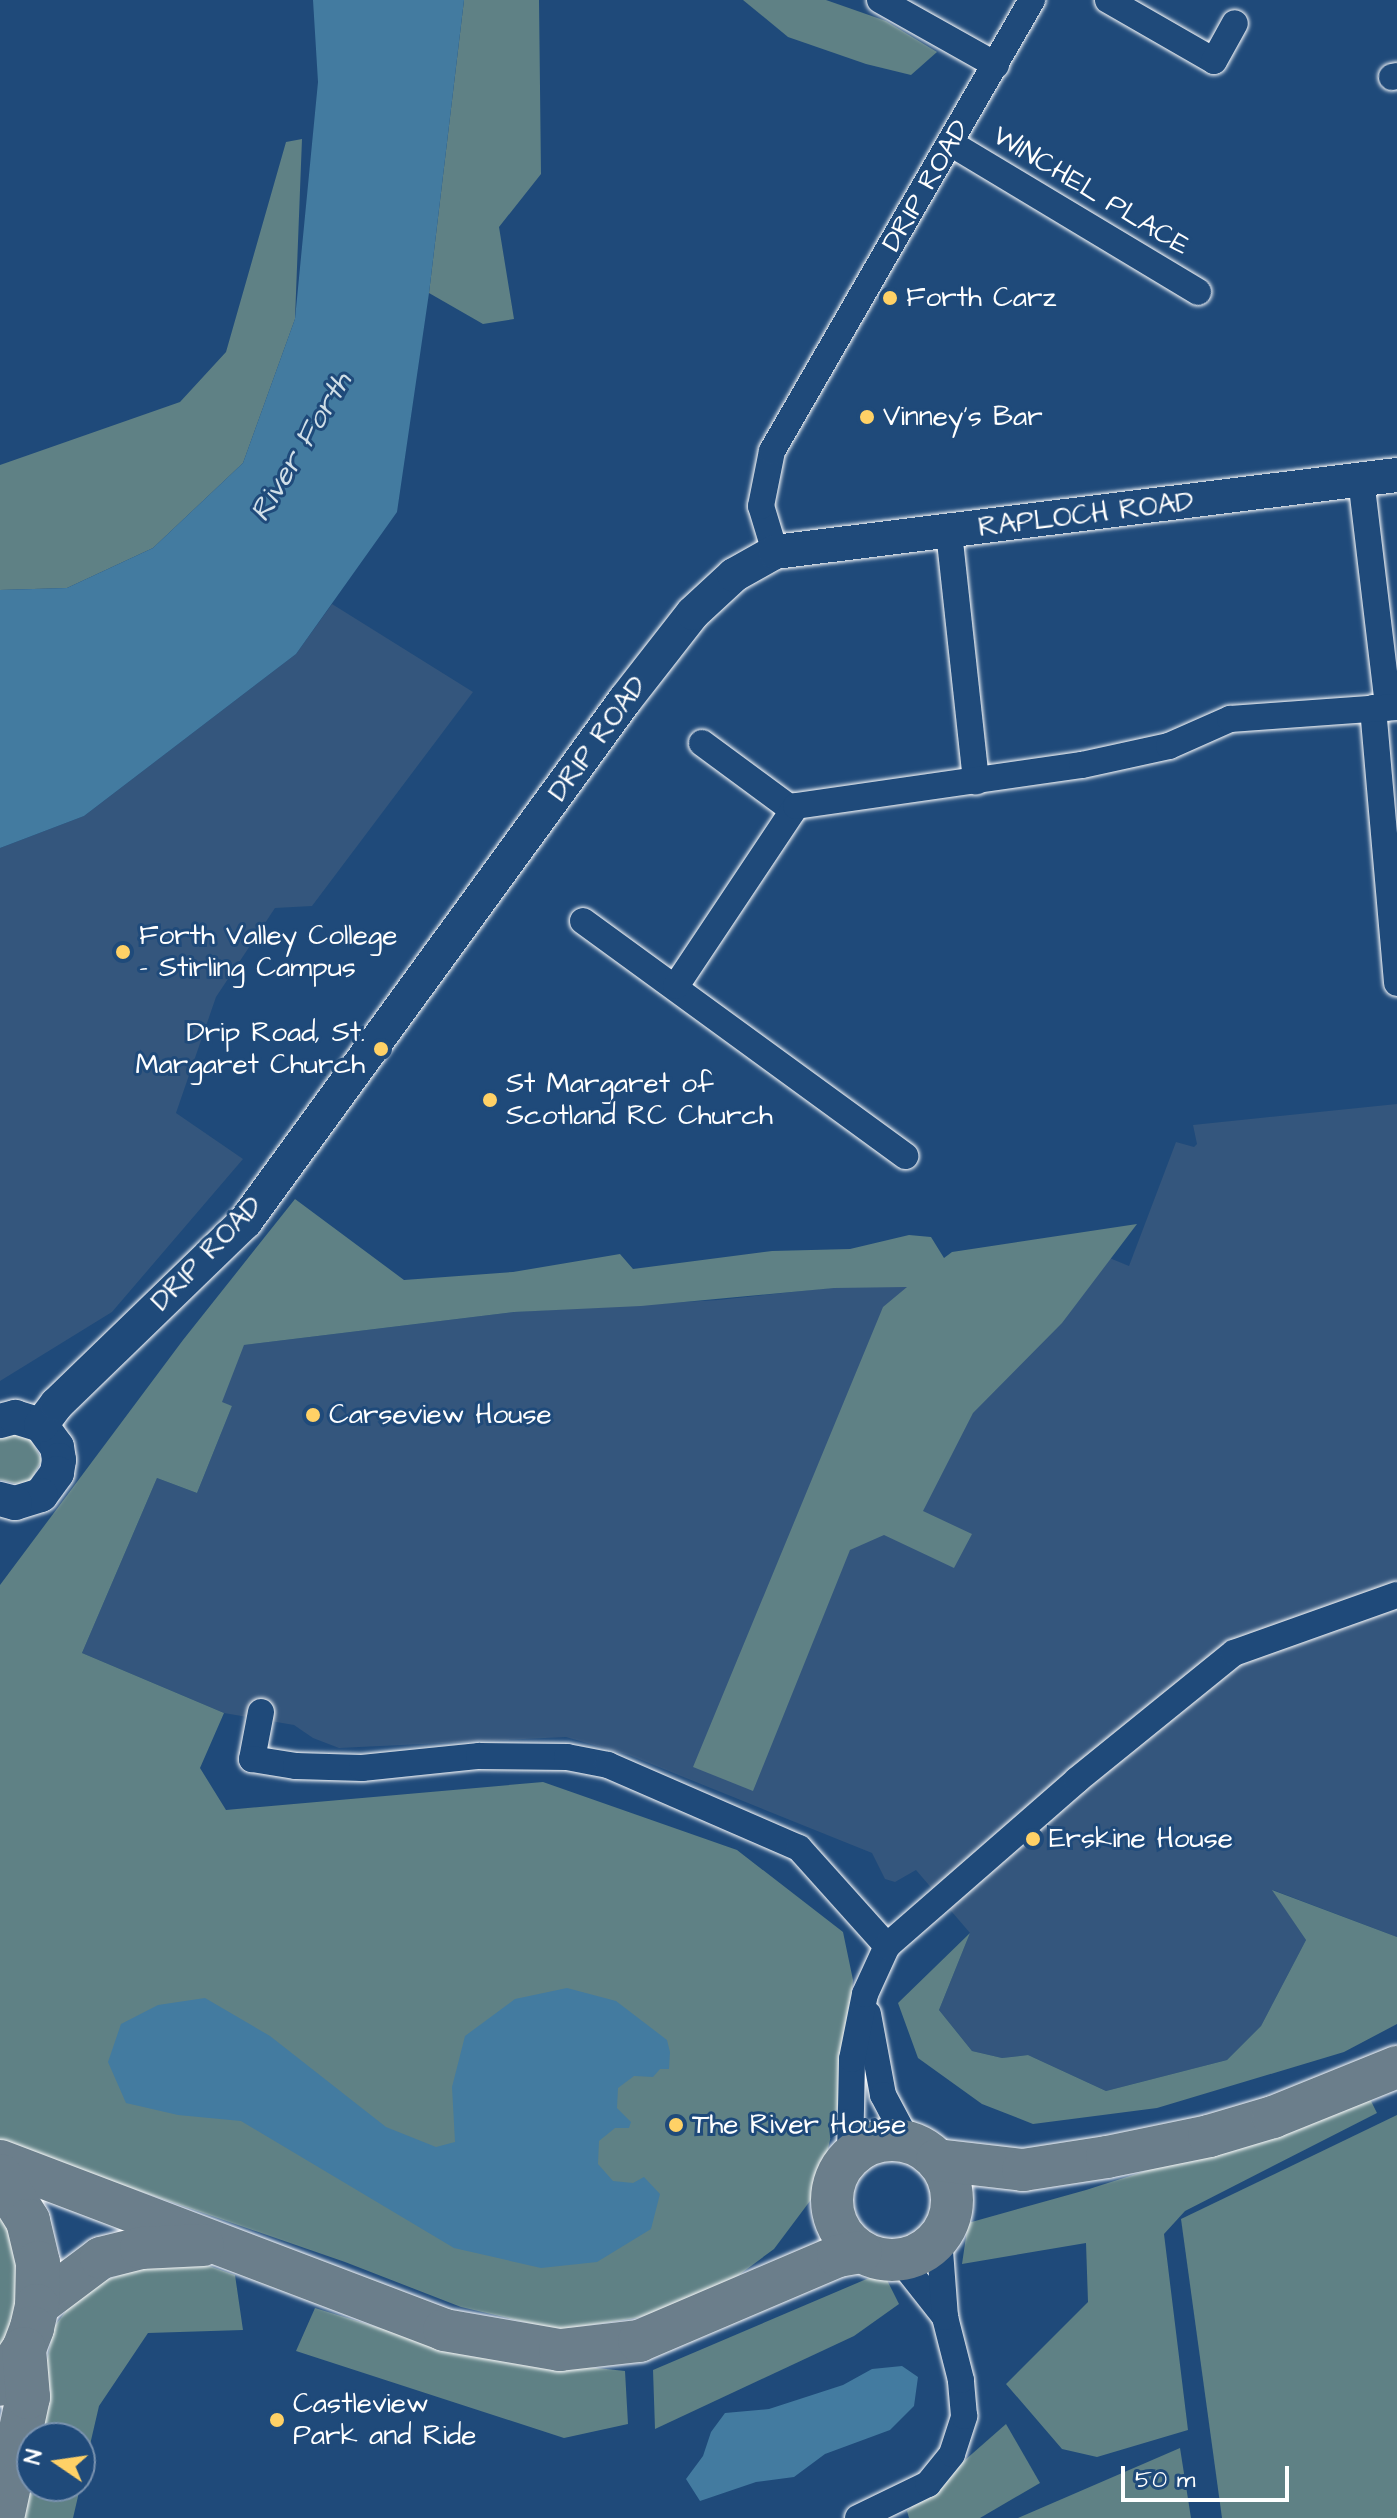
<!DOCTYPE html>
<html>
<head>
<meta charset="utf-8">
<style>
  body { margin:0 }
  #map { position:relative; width:1397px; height:2518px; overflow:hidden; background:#1f4a7a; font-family:"Architects Daughter",sans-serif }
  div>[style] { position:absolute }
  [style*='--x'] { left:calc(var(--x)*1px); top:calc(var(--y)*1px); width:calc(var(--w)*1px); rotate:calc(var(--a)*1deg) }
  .built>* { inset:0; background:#34567d }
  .green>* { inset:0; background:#5f8185 }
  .water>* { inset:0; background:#437ba0 }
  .roads { filter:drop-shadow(0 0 2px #fff) drop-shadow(0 0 2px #fff) }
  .minor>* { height:26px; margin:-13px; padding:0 13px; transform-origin:13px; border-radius:13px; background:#1f4a7a }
  .tertiary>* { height:34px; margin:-17px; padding:0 17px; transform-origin:17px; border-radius:17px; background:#1f4a7a }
  .primary>* { height:42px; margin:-21px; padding:0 21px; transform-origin:21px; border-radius:21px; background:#6b7e8b }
  .primary>.ring { margin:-21px; padding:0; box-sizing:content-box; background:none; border:42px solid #6b7e8b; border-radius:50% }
  .trunk>* { height:44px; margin:-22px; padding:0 22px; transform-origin:22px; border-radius:22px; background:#6b7e8b }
  .motorway>* { height:44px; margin:-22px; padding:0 22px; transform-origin:22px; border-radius:22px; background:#6b7e8b }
  .dots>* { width:22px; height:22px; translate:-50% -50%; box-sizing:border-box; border:4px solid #1f4a7a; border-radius:50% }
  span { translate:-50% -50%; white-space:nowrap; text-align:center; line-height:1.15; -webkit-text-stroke:6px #1f4a7a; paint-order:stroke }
  .street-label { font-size:28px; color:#fff }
  .poi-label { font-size:28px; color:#fff }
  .left { translate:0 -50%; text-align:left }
  .right { translate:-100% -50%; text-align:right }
  .water-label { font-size:30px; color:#d0dee7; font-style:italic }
  .north { position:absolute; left:16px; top:2422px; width:80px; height:80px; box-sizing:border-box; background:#1f4a7a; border:2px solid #7992af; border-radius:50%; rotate:283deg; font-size:22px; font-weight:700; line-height:32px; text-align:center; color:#fff }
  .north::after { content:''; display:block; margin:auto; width:28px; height:36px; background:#ffd166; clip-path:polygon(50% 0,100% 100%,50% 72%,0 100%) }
  .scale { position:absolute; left:1121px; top:2466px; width:168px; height:36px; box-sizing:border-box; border:4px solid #fff; border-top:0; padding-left:10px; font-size:24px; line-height:28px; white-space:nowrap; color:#fff; -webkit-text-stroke:6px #1f4a7a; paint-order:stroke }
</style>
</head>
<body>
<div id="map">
  <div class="built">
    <div style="clip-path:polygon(332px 604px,473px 692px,312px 906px,275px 908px,216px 997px,176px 1113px,243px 1159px,112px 1312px,0 1381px,0 848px,84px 816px,296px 654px)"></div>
    <div style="clip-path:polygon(1397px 1104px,1397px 1937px,1273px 1890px,1306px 1940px,1261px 2026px,1227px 2060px,1106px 2091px,1028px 2055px,1002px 2058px,972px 2051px,939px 2010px,970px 1933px,916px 1870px,895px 1882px,885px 1879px,872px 1853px,629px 1755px,566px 1737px,339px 1748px,313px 1738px,294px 1725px,224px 1713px,82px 1653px,157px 1478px,197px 1493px,232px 1406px,221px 1403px,243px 1345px,514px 1312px,718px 1300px,939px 1276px,1090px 1250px,1129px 1266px,1176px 1142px,1194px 1147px,1197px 1144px,1193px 1125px)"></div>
  </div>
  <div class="green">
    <div style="clip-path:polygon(464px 0,539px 0,541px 174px,499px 227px,514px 319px,483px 324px,429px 293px)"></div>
    <div style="clip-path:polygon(743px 0,826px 0,886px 21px,937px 52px,911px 75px,866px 64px,788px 37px)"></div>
    <div style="clip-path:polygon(302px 139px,295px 319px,243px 463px,153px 548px,67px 588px,0 590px,0 465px,180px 402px,226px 352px,286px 142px)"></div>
    <div style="clip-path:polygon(295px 1199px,404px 1280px,513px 1272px,620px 1254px,633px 1269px,772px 1251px,850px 1249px,909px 1235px,931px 1237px,944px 1258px,952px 1252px,1137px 1224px,1062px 1323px,973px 1413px,923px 1511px,972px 1534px,954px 1568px,884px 1535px,850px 1550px,753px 1791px,693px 1767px,883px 1307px,907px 1287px,834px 1288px,641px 1306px,514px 1312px,244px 1345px,222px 1402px,232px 1406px,197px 1493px,157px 1478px,82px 1653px,224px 1713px,200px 1768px,226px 1810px,543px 1782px,737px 1850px,843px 1932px,853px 1980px,843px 2082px,819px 2189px,774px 2249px,705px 2300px,637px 2318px,558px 2330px,461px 2307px,345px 2262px,0 2143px,0 1585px,183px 1340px)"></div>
    <div style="clip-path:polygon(14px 1433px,30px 1438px,42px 1460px,30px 1482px,22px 1485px,0 1480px,0 1439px)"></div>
    <div style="clip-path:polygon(1272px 1890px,1397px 1937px,1397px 2024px,1344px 2052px,1157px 2108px,1033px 2124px,982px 2104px,918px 2058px,898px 2003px,970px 1933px,939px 2010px,972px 2051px,1002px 2058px,1028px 2055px,1106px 2091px,1227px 2060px,1261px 2026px,1306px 1940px)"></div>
    <div style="clip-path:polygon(1370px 2099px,1377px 2113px,1185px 2211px,1164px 2234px,1188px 2430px,1097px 2457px,1062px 2449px,1006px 2384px,1088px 2302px,1086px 2243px,962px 2264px,968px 2223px,1086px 2190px)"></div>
    <div style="clip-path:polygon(1397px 2115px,1397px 2518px,1222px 2518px,1181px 2219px)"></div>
    <div style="clip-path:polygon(0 2194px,26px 2300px,0 2361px)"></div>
    <div style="clip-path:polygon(evenodd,178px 2255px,235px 2275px,243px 2330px,148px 2333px,99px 2406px,73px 2518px,14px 2518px,54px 2327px,83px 2288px,178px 2255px,32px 2438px,80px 2438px,80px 2486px,32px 2486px,32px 2438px)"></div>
    <div style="clip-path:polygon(883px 2272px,899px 2304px,854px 2336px,655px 2429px,653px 2370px)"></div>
    <div style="clip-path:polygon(315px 2308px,465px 2354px,625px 2371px,628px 2424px,564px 2438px,296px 2351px)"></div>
    <div style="clip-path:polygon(1006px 2424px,1040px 2483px,980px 2518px,909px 2518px,907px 2511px)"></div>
    <div style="clip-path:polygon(1180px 2448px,1191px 2518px,1018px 2518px)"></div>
  </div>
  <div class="water">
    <div style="clip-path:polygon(313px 0,464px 0,429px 293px,397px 512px,296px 654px,84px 816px,0 848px,0 590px,67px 588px,153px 548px,243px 463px,295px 319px,318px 82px)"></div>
    <div style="clip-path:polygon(567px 1988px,616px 2001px,667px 2040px,670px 2052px,669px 2069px,660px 2069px,653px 2077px,634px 2076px,618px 2088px,617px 2108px,631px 2122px,629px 2128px,615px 2128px,599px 2141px,598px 2164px,613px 2181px,633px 2183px,644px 2177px,660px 2194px,651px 2229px,597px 2262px,541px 2268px,454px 2248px,241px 2121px,178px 2115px,126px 2103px,108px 2062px,121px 2024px,158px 2005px,205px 1998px,270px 2036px,386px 2127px,436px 2147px,455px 2142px,452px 2087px,465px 2036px,515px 1999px)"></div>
    <div style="clip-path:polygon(902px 2366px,918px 2377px,914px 2406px,890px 2430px,825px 2454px,794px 2477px,756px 2482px,700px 2501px,686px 2479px,703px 2456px,711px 2432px,725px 2413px,769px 2409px,843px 2385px,872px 2369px)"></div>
  </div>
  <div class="roads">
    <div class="minor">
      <div style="--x:880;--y:0;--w:133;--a:29.3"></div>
      <div style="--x:1108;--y:0;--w:122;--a:29.9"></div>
      <div style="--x:1214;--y:61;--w:43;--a:-61.1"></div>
      <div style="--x:1392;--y:77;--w:5;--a:-11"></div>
      <div style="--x:952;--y:144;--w:287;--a:31"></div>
      <div style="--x:1361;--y:479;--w:230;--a:83.2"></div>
      <div style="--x:949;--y:532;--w:251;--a:83.8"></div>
      <div style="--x:775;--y:552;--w:48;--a:-106.9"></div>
      <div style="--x:761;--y:506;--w:56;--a:-78.7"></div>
      <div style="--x:772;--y:451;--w:521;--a:-60.04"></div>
      <div style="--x:1373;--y:708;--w:276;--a:85"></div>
      <div style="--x:702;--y:743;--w:113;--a:36.4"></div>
      <div style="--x:583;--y:921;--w:399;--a:36.1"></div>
      <div style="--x:676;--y:986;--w:216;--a:-56.3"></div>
      <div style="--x:796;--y:806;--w:289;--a:-8.2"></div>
      <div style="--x:1082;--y:765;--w:89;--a:-12.3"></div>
      <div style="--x:1169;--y:746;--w:67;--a:-23.9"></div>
      <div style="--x:1230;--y:719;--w:167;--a:-4.1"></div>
      <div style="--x:261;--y:1712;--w:48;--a:100.8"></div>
      <div style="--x:252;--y:1759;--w:45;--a:9"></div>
      <div style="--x:296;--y:1766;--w:66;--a:1.7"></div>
      <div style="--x:362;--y:1768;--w:118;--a:-5.9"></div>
      <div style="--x:479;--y:1756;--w:88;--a:0.7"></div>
      <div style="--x:567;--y:1757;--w:42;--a:11"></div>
      <div style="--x:608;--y:1765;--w:208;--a:23.5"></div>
      <div style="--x:799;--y:1848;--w:132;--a:48.1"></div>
      <div style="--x:868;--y:2014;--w:82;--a:79.5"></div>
      <div style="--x:883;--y:2095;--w:53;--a:62"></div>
      <div style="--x:850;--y:2156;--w:97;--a:-88.8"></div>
      <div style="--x:852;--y:2059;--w:66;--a:-78.7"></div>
      <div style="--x:865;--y:1994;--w:53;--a:-65.4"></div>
      <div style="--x:887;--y:1946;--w:252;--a:-41.1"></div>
      <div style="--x:1077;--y:1780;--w:202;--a:-39"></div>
      <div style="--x:1234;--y:1653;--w:173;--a:-19.6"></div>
      <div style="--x:900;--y:2260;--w:73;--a:51.7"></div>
      <div style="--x:858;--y:2518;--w:78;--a:-25.9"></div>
      <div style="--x:928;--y:2484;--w:38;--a:-51"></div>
      <div style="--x:952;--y:2454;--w:40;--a:-72"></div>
      <div style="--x:964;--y:2416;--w:36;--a:-95"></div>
      <div style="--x:961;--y:2380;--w:65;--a:-104.3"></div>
      <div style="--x:945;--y:2317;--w:80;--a:-94.3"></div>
    </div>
    <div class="tertiary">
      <div style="--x:0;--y:1421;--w:16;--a:-15"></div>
      <div style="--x:15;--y:1417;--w:27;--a:17"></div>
      <div style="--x:41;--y:1425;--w:27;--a:54"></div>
      <div style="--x:57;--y:1447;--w:13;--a:81"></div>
      <div style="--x:59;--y:1460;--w:13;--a:99"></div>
      <div style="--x:57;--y:1473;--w:27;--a:126"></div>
      <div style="--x:41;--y:1495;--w:27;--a:163"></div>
      <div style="--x:15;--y:1503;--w:16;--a:-165"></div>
      <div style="--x:41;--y:1425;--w:26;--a:-53"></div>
      <div style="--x:57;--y:1404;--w:262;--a:-44.1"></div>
      <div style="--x:245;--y:1222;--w:646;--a:-53.95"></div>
      <div style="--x:625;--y:700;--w:110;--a:-52"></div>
      <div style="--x:693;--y:613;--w:56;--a:-42.8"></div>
      <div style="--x:734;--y:575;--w:47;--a:-29.3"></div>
      <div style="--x:775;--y:552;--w:627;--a:-7.06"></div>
    </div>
    <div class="primary">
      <div class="ring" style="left:832px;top:2140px;width:78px;height:78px"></div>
      <div style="--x:937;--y:2160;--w:87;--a:6.6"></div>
      <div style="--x:1023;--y:2170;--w:85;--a:-8.8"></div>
      <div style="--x:1107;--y:2157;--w:104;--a:-11.6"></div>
      <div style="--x:1209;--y:2136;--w:67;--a:-16.5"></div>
      <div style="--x:1273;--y:2117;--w:134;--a:-22"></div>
      <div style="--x:0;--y:2161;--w:475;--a:20.8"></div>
      <div style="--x:444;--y:2330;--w:118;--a:9.8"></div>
      <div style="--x:560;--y:2350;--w:80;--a:-6.5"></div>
      <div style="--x:639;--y:2341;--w:216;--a:-23.1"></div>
      <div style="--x:838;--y:2256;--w:23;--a:-10"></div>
      <div style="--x:37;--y:2306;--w:80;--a:-36.9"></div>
      <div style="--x:101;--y:2258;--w:41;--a:-14"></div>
      <div style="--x:141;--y:2248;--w:62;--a:-2.8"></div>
    </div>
    <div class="trunk">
      <div style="--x:0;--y:2176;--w:53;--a:58.1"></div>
      <div style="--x:28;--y:2221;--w:43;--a:76.6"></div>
      <div style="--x:38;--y:2263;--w:43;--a:91.3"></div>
      <div style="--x:37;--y:2306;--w:23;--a:103"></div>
      <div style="--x:32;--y:2328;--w:22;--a:111"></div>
      <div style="--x:24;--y:2349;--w:42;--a:124.4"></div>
    </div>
    <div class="motorway">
      <div style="--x:2;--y:2518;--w:124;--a:-77.9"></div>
      <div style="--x:28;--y:2397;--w:48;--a:-94.8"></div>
    </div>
  </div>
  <div class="dots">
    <div style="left:890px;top:298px;background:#ffd166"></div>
    <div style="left:867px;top:417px;background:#ffd166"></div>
    <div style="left:123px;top:952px;background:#ffd166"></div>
    <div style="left:381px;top:1049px;background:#ffd166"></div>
    <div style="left:490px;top:1100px;background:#ffd166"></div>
    <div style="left:313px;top:1415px;background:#ffd166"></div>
    <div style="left:1033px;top:1839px;background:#ffd166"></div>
    <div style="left:676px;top:2125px;background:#ffd166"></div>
    <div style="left:277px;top:2420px;background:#ffd166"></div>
  </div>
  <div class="street-label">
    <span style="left:926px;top:186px;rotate:-60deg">DRIP ROAD</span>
    <span style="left:1091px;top:191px;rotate:31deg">WINCHEL PLACE</span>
    <span style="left:1086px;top:515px;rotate:-7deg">RAPLOCH ROAD</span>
    <span style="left:598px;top:739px;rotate:-54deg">DRIP ROAD</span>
    <span style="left:207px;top:1254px;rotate:-46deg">DRIP ROAD</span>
  </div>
  <div class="poi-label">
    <span class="left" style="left:906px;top:298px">Forth Carz</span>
    <span class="left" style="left:883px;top:417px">Vinney's Bar</span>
    <span class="left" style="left:139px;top:952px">Forth Valley College<br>- Stirling Campus</span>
    <span class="right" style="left:365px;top:1049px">Drip Road, St.<br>Margaret Church</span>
    <span class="left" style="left:506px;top:1100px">St Margaret of<br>Scotland RC Church</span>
    <span class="left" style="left:329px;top:1415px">Carseview House</span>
    <span class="left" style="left:1049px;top:1839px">Erskine House</span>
    <span class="left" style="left:692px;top:2125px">The River House</span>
    <span class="left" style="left:293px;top:2420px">Castleview<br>Park and Ride</span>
  </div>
  <div class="water-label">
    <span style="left:301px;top:447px;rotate:-59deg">River Forth</span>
  </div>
  <div class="north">N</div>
  <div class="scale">50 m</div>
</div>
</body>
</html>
